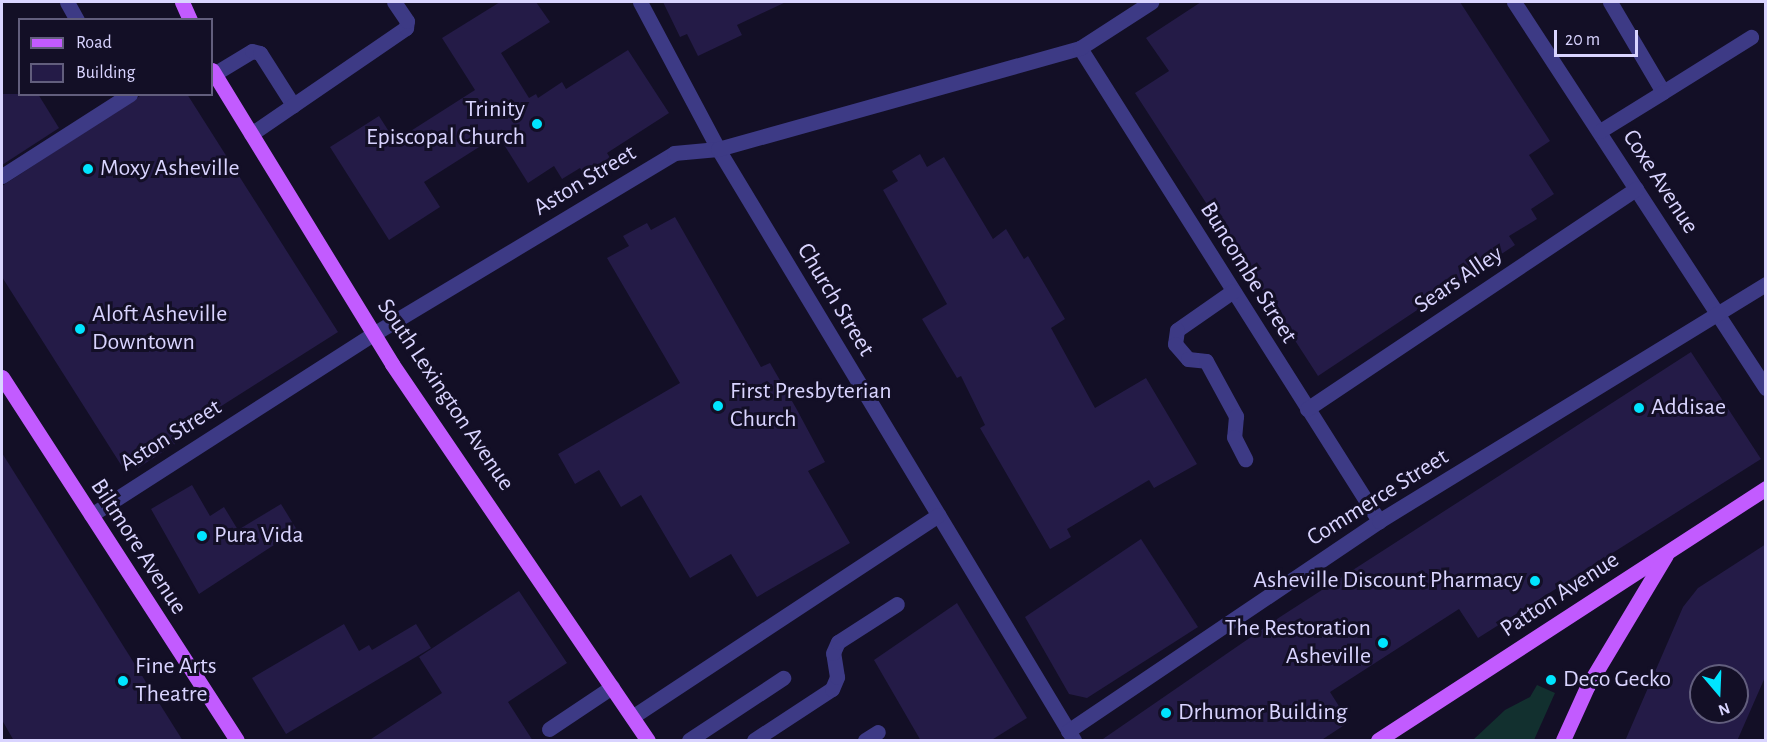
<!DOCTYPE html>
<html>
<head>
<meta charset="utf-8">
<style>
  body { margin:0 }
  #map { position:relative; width:1767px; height:742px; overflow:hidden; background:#130f26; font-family:"Alegreya Sans",sans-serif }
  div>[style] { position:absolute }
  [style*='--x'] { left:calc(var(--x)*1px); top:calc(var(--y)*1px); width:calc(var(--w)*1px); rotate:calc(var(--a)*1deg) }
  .green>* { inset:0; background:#12302f }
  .building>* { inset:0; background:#241b47 }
  .minor>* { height:15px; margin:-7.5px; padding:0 7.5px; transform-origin:7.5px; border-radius:7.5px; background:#3d3a85 }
  .major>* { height:15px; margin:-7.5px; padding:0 7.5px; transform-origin:7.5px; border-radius:7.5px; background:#c25bff }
  .dots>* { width:16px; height:16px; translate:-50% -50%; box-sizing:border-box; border:3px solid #130f26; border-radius:50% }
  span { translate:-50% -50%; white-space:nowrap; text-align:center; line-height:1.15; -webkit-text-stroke:6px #130f26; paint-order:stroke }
  .poi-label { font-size:24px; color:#d9d4ff }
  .right { translate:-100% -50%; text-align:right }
  .left { translate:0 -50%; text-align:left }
  .street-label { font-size:24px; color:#d9d4ff }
  .frame { position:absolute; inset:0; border:3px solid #d9d4ff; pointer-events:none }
  .legend { position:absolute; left:18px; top:18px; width:195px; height:78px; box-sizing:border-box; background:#130f26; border:2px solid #625e7d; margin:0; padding:8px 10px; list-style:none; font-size:18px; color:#d9d4ff }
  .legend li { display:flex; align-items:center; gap:12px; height:30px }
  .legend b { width:30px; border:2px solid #625e7d }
  .north { position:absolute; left:1689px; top:664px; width:60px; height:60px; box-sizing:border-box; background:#130f26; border:2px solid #625e7d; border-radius:50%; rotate:161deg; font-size:16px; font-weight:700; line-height:24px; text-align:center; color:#d9d4ff }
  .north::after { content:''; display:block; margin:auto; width:21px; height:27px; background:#00e5ff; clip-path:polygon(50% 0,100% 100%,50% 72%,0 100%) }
  .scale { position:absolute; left:1554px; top:30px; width:84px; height:27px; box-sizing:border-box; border:3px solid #d9d4ff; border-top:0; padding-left:8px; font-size:18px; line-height:21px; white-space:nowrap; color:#d9d4ff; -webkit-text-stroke:4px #130f26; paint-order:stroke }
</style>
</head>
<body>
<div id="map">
  <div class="green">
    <div style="clip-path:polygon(1537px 685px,1555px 693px,1534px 740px,1473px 740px,1505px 710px,1530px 697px)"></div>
  </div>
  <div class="building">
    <div style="clip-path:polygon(500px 2px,536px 2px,550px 22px,501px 53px,529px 98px,536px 94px,538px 98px,562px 82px,566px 89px,628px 50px,669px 113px,607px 153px,612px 161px,586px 178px,580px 168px,562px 179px,554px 166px,528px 183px,498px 135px,424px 182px,440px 207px,389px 240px,330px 147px,379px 116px,395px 141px,475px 90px,442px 38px)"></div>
    <div style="clip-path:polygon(663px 2px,786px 2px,737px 25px,742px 35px,698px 56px,687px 34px,680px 37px)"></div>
    <div style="clip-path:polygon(1201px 2px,1460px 2px,1550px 141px,1529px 155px,1554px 194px,1531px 209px,1537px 219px,1509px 236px,1515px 245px,1318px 376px,1135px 93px,1169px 71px,1146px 38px)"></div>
    <div style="clip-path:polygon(2px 94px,38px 94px,59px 128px,2px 165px)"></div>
    <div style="clip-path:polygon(143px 94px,187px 94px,338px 332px,171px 438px,175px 444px,138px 468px,133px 461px,123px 468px,2px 277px,2px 186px)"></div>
    <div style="clip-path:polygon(920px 154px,927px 167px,944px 157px,993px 239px,1006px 229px,1024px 259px,1028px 256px,1065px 319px,1051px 328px,1095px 408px,1146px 378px,1197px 464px,1154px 488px,1149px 480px,1067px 529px,1071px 537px,1050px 549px,980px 428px,985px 425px,961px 376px,957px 378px,922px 319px,947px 304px,883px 190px,898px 181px,892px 171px)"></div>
    <div style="clip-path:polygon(675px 217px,761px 367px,770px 363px,796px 408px,825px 462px,808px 471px,850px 543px,757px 597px,731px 554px,690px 578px,641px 495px,621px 507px,599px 470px,575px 484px,558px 454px,680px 383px,607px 258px,629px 246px,623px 236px,647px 223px,651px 230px)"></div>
    <div style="clip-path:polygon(1691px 352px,1761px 459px,1478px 638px,1459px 609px,1330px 692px,1349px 722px,1320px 741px,1100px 741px,1280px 617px)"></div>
    <div style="clip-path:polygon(2px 453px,107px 620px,183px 741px,14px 741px,2px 720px)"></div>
    <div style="clip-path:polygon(192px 485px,210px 516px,224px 507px,238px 530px,281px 504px,297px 530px,199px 594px,151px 509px)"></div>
    <div style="clip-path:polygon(1141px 539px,1198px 627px,1087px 698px,1069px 694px,1025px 617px)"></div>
    <div style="clip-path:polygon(evenodd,1766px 544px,1766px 675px,1737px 741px,1625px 741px,1683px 607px,1698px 588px,1766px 544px,1701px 676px,1737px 676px,1737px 712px,1701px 712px,1701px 676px)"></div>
    <div style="clip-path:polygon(519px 591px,567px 663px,508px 702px,533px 741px,368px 741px,442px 693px,419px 657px)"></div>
    <div style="clip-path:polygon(957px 603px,1027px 718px,990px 741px,921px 741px,874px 660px)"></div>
    <div style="clip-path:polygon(344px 624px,359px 651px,369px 645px,372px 650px,416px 624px,431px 648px,286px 734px,252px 678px)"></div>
  </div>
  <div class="minor">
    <div style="--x:67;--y:2;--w:21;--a:61"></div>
    <div style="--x:640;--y:2;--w:166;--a:62"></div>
    <div style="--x:718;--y:149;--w:690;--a:58.94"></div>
    <div style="--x:1514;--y:2;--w:461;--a:56.9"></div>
    <div style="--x:1610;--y:2;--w:104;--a:59.5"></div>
    <div style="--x:1663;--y:92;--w:104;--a:-32"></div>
    <div style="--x:1080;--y:48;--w:560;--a:57.7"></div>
    <div style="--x:214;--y:74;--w:44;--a:-31.2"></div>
    <div style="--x:252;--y:51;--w:8;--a:14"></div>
    <div style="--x:260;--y:53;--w:62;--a:57.6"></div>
    <div style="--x:1600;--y:131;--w:74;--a:-31.8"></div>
    <div style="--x:251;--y:134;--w:188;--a:-34.4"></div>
    <div style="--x:406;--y:28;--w:7;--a:-82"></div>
    <div style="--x:407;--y:21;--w:23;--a:-124"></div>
    <div style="--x:2;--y:176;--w:152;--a:-32.6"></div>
    <div style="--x:1233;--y:291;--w:68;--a:145.1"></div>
    <div style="--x:1177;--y:330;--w:14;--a:98"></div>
    <div style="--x:1175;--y:344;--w:20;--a:49"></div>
    <div style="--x:1188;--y:359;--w:18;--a:6"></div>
    <div style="--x:1206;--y:361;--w:63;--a:61.4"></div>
    <div style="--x:1236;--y:416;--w:21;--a:95"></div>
    <div style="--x:1234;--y:437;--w:25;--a:63"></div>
    <div style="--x:1307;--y:409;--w:396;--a:-33.8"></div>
    <div style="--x:91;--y:515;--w:337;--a:-32.7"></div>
    <div style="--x:375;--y:333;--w:349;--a:-31"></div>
    <div style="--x:674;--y:153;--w:44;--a:-5.2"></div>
    <div style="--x:718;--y:149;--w:376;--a:-15.6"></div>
    <div style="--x:1080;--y:48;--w:85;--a:-32.9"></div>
    <div style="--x:632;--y:717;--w:367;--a:-33.4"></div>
    <div style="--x:549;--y:729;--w:76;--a:-33.7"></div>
    <div style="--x:1068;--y:731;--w:375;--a:-34"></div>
    <div style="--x:1379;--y:521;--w:454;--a:-31.5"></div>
    <div style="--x:689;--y:740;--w:113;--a:-33.4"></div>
    <div style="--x:754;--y:740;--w:93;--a:-33.2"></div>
    <div style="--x:832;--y:689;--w:13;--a:-67"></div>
    <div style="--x:837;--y:677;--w:24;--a:-99"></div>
    <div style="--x:833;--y:653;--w:12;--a:-66"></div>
    <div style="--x:838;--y:642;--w:70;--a:-32.8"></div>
    <div style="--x:865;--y:740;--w:15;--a:-32"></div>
  </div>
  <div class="major">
    <div style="--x:182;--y:2;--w:20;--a:66"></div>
    <div style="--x:212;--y:70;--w:345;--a:58.5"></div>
    <div style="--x:392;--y:364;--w:455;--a:55.8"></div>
    <div style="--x:2;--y:377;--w:432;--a:57.1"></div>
    <div style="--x:1378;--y:740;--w:463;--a:-33"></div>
    <div style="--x:1563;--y:740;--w:58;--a:-65.6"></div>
    <div style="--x:1587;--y:687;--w:154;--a:-59.1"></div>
  </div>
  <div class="dots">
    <div style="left:537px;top:124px;background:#00e5ff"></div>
    <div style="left:88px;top:169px;background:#00e5ff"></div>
    <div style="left:80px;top:329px;background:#00e5ff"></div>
    <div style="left:718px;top:406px;background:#00e5ff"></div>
    <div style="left:1639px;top:408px;background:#00e5ff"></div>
    <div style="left:202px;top:536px;background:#00e5ff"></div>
    <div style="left:1535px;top:581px;background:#00e5ff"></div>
    <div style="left:1383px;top:643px;background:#00e5ff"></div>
    <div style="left:1551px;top:680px;background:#00e5ff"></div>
    <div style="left:123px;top:681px;background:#00e5ff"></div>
    <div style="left:1166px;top:713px;background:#00e5ff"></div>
  </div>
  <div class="poi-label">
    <span class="right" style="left:525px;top:124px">Trinity<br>Episcopal Church</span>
    <span class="left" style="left:100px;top:169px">Moxy Asheville</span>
    <span class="left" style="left:92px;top:329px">Aloft Asheville<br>Downtown</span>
    <span class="left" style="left:730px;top:406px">First Presbyterian<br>Church</span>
    <span class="left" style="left:1651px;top:408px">Addisae</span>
    <span class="left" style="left:214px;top:536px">Pura Vida</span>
    <span class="right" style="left:1523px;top:581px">Asheville Discount Pharmacy</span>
    <span class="right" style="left:1371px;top:643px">The Restoration<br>Asheville</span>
    <span class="left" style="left:135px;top:681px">Fine Arts<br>Theatre</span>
    <span class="left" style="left:1563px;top:680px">Deco Gecko</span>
    <span class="left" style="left:1178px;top:713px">Drhumor Building</span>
  </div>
  <div class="street-label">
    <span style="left:585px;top:181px;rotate:-31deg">Aston Street</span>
    <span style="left:1660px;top:182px;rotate:57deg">Coxe Avenue</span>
    <span style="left:1248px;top:273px;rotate:58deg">Buncombe Street</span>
    <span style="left:1459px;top:280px;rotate:-34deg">Sears Alley</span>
    <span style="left:835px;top:300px;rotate:59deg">Church Street</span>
    <span style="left:445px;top:395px;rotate:56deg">South Lexington Avenue</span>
    <span style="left:171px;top:436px;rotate:-32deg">Aston Street</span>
    <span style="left:1378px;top:498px;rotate:-32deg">Commerce Street</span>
    <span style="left:138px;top:547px;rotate:57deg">Biltmore Avenue</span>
    <span style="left:1560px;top:595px;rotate:-33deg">Patton Avenue</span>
  </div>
  <div class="frame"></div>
  <ul class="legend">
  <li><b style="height:8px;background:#c25bff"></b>Road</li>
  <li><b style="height:16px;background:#241b47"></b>Building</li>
  </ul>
  <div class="north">N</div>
  <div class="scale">20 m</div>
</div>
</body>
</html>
